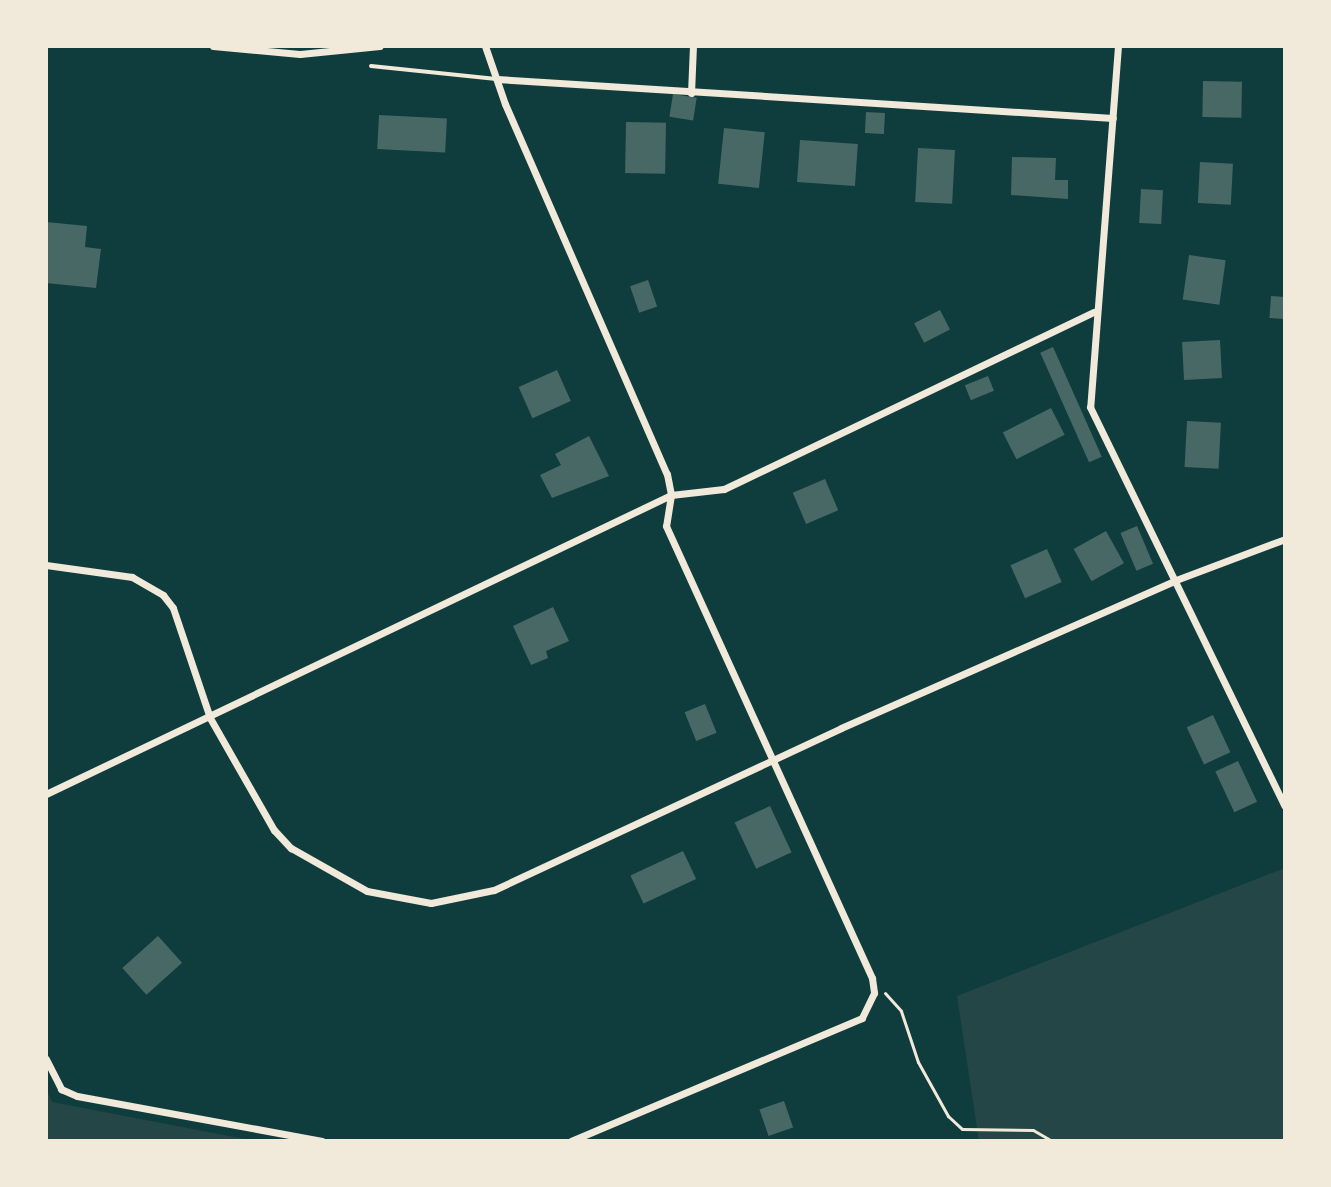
<!DOCTYPE html>
<html>
<head>
<meta charset="utf-8">
<style>
  body { margin:0 }
  #map { position:relative; width:1331px; height:1187px; overflow:hidden; background:#0f3d3e; font-family:Literata,serif }
  div>[style] { position:absolute }
  [style*='--x'] { left:calc(var(--x)*1px); top:calc(var(--y)*1px); width:calc(var(--w)*1px); rotate:calc(var(--a)*1deg) }
  .green>* { inset:0; background:#244646 }
  .building>* { inset:0; background:#486865; transform-origin:0 0 }
  .path>* { height:3px; margin:-1.5px; padding:0 1.5px; transform-origin:1.5px; border-radius:1.5px; background:#f1e9da }
  .service>* { height:4px; margin:-2px; padding:0 2px; transform-origin:2px; border-radius:2px; background:#f1e9da }
  .minor>* { height:7px; margin:-3.5px; padding:0 3.5px; transform-origin:3.5px; border-radius:3.5px; background:#f1e9da }
  span { translate:-50% -50%; white-space:nowrap; text-align:center; line-height:1.15; -webkit-text-stroke:7px #f1e9da; paint-order:stroke }
  .frame { position:absolute; inset:0; border:48px solid #f1e9da; pointer-events:none }
</style>
</head>
<body>
<div id="map">
  <div class="green">
    <div style="clip-path:polygon(1285px 868px,1285px 1141px,979px 1141px,957px 996px)"></div>
    <div style="clip-path:polygon(46px 1089px,52px 1102px,255px 1141px,46px 1141px)"></div>
  </div>
  <div class="building">
    <div style="left:1203px;top:81px;width:39px;height:36px;rotate:1deg"></div>
    <div style="left:673px;top:94px;width:24px;height:23px;rotate:9deg"></div>
    <div style="left:866px;top:112px;width:19px;height:21px;rotate:3deg"></div>
    <div style="left:379px;top:115px;width:68px;height:34px;rotate:3deg"></div>
    <div style="left:626px;top:122px;width:40px;height:51px;rotate:1deg"></div>
    <div style="left:724px;top:128px;width:41px;height:56px;rotate:6deg"></div>
    <div style="left:800px;top:140px;width:58px;height:42px;rotate:4deg"></div>
    <div style="left:918px;top:148px;width:37px;height:54px;rotate:3deg"></div>
    <div style="clip-path:polygon(1012px 157px,1056px 158px,1055px 180px,1068px 180px,1068px 199px,1011px 195px)"></div>
    <div style="left:1200px;top:162px;width:33px;height:41px;rotate:3deg"></div>
    <div style="left:1141px;top:189px;width:22px;height:34px;rotate:3deg"></div>
    <div style="clip-path:polygon(46px 222px,87px 226px,85px 247px,101px 249px,96px 288px,46px 283px)"></div>
    <div style="left:1189px;top:255px;width:37px;height:45px;rotate:8deg"></div>
    <div style="left:648px;top:280px;width:28px;height:19px;rotate:71deg"></div>
    <div style="left:1271px;top:296px;width:14px;height:22px;rotate:4deg"></div>
    <div style="left:940px;top:310px;width:22px;height:29px;rotate:63deg"></div>
    <div style="left:1220px;top:340px;width:38px;height:38px;rotate:87deg"></div>
    <div style="left:1053px;top:347px;width:120px;height:14px;rotate:66deg"></div>
    <div style="left:557px;top:370px;width:34px;height:42px;rotate:66deg"></div>
    <div style="left:988px;top:376px;width:16px;height:25px;rotate:68deg"></div>
    <div style="left:1051px;top:408px;width:30px;height:54px;rotate:63deg"></div>
    <div style="left:1187px;top:421px;width:34px;height:46px;rotate:3deg"></div>
    <div style="clip-path:polygon(589px 436px,609px 476px,552px 498px,540px 475px,561px 465px,555px 454px)"></div>
    <div style="left:825px;top:479px;width:34px;height:35px;rotate:67deg"></div>
    <div style="left:1137px;top:526px;width:41px;height:18px;rotate:67deg"></div>
    <div style="left:1106px;top:531px;width:37px;height:37px;rotate:61deg"></div>
    <div style="left:1047px;top:549px;width:36px;height:40px;rotate:66deg"></div>
    <div style="clip-path:polygon(553px 607px,569px 641px,546px 651px,548px 658px,531px 665px,513px 626px)"></div>
    <div style="left:705px;top:704px;width:31px;height:22px;rotate:68deg"></div>
    <div style="left:1213px;top:715px;width:41px;height:29px;rotate:65deg"></div>
    <div style="left:1238px;top:761px;width:45px;height:25px;rotate:65deg"></div>
    <div style="left:770px;top:806px;width:51px;height:39px;rotate:65deg"></div>
    <div style="left:683px;top:851px;width:31px;height:58px;rotate:65deg"></div>
    <div style="left:158px;top:936px;width:36px;height:48px;rotate:48deg"></div>
    <div style="left:784px;top:1101px;width:28px;height:26px;rotate:71deg"></div>
  </div>
  <div class="path">
    <div style="--x:885;--y:993;--w:24;--a:48"></div>
    <div style="--x:901;--y:1011;--w:54;--a:71.6"></div>
    <div style="--x:918;--y:1062;--w:62;--a:60.9"></div>
    <div style="--x:948;--y:1116;--w:19;--a:43"></div>
    <div style="--x:962;--y:1129;--w:71;--a:0.8"></div>
    <div style="--x:1033;--y:1130;--w:22;--a:30"></div>
  </div>
  <div class="service">
    <div style="--x:371;--y:66;--w:126;--a:5.9"></div>
  </div>
  <div class="minor">
    <div style="--x:213;--y:46;--w:87;--a:5.3"></div>
    <div style="--x:300;--y:54;--w:80;--a:-5.7"></div>
    <div style="--x:485;--y:46;--w:61;--a:71"></div>
    <div style="--x:505;--y:104;--w:404;--a:66.4"></div>
    <div style="--x:667;--y:474;--w:21;--a:79"></div>
    <div style="--x:671;--y:495;--w:31;--a:99"></div>
    <div style="--x:666;--y:526;--w:497;--a:65.5"></div>
    <div style="--x:872;--y:978;--w:15;--a:82"></div>
    <div style="--x:874;--y:993;--w:28;--a:116"></div>
    <div style="--x:862;--y:1018;--w:316;--a:157.1"></div>
    <div style="--x:1118;--y:46;--w:362;--a:94.4"></div>
    <div style="--x:1090;--y:407;--w:444;--a:64"></div>
    <div style="--x:497;--y:79;--w:617;--a:3.62"></div>
    <div style="--x:691;--y:93;--w:47;--a:-87.6"></div>
    <div style="--x:46;--y:565;--w:87;--a:7.9"></div>
    <div style="--x:132;--y:577;--w:36;--a:30"></div>
    <div style="--x:163;--y:595;--w:16;--a:52"></div>
    <div style="--x:173;--y:608;--w:116;--a:71.4"></div>
    <div style="--x:210;--y:718;--w:129;--a:60.3"></div>
    <div style="--x:274;--y:830;--w:25;--a:47"></div>
    <div style="--x:291;--y:848;--w:87;--a:29.5"></div>
    <div style="--x:367;--y:891;--w:65;--a:10.6"></div>
    <div style="--x:431;--y:903;--w:64;--a:-11.7"></div>
    <div style="--x:494;--y:890;--w:383;--a:-25"></div>
    <div style="--x:841;--y:728;--w:366;--a:-23.8"></div>
    <div style="--x:1176;--y:580;--w:116;--a:-20.6"></div>
    <div style="--x:46;--y:794;--w:693;--a:-25.57"></div>
    <div style="--x:671;--y:495;--w:53;--a:-6.5"></div>
    <div style="--x:724;--y:489;--w:410;--a:-25.6"></div>
    <div style="--x:46;--y:1059;--w:34;--a:63"></div>
    <div style="--x:61;--y:1089;--w:17;--a:24"></div>
    <div style="--x:77;--y:1096;--w:249;--a:10.4"></div>
  </div>
  <div class="frame"></div>
</div>
</body>
</html>
